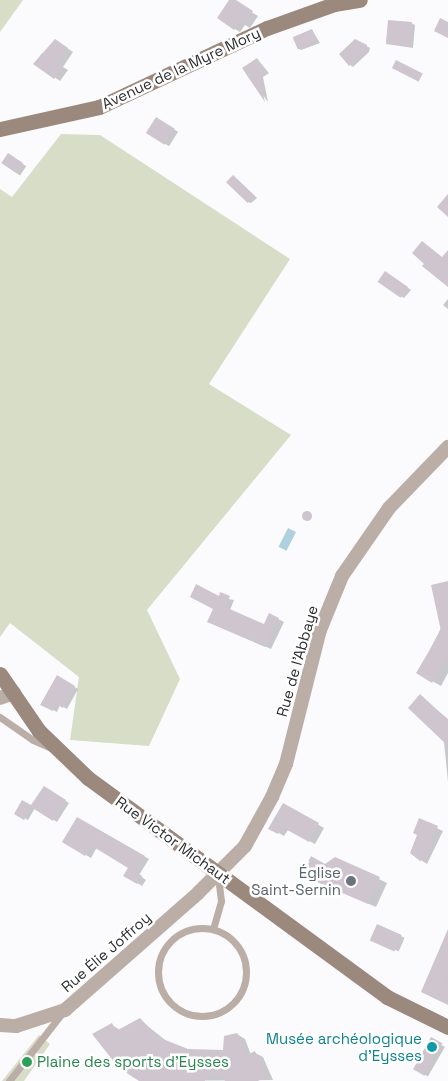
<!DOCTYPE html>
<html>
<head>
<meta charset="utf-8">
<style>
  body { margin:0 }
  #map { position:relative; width:448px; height:1081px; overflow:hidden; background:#fbfbfe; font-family:"Space Grotesk",sans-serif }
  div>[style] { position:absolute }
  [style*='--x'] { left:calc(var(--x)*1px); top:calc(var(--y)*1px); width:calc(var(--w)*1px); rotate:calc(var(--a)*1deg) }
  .green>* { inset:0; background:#d7ddc7 }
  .water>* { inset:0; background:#aed1df; transform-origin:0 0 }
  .shadow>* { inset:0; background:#0003; transform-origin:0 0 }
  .building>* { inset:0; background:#cec5ce; transform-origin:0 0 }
  .round { border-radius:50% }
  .lane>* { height:7px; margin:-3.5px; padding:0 3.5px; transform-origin:3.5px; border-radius:3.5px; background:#bbaea6 }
  .lane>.ring { margin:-3.5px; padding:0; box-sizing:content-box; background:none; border:7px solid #bbaea6; border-radius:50% }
  .street>* { height:14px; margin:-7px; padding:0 7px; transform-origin:7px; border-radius:7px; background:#bbaea6 }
  .secondary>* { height:15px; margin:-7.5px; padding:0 7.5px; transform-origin:7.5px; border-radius:7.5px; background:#9c897d }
  .dots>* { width:14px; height:14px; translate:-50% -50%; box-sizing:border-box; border:2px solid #fff; border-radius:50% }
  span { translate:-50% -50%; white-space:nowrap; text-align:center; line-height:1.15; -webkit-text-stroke:5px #fff; paint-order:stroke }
  .street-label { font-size:15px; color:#2e2f33 }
  .worship-label { font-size:15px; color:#5b616d }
  .right { translate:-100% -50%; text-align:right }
  .culture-label { font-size:15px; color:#0d838f }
  .leisure-label { font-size:15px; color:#27864d }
  .left { translate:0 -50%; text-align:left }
</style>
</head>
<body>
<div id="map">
  <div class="green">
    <div style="clip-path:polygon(0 0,23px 0,0 32px)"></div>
    <div style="clip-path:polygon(61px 134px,100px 135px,290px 259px,209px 384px,291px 435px,147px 610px,180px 679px,149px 746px,70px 740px,79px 677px,10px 623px,0 637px,0 189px,12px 197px)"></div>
    <div style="clip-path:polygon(39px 1035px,50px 1044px,24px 1081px,2px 1081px)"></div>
  </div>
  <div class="water">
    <div style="left:288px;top:528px;width:9px;height:21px;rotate:27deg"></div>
  </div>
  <div class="shadow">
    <div style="clip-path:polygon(230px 0,258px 16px,250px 28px,245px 25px,240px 32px,235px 29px)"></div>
    <div style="clip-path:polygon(411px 23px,415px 25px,413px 48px,387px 44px)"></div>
    <div style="clip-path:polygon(312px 30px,320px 43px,301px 50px,297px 48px)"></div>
    <div style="clip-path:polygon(356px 41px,370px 48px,369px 52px,353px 67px,350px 65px)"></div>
    <div style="clip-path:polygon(61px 44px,73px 52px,63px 67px,68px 70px,60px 81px,35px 64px,42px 53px,46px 55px)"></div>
    <div style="clip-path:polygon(257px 59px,269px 73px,263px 77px,268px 102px,244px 69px)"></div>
    <div style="left:156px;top:118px;width:26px;height:17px;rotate:32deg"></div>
    <div style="left:8px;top:154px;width:22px;height:11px;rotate:34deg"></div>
    <div style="clip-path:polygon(236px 178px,257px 198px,251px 203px,248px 202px)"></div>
    <div style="clip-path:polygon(389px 275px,411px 290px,404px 298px,400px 296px)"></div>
    <div style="clip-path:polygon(448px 299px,448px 309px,443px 305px)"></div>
    <div style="clip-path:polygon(307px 512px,312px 517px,309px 521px,303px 516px)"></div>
    <div style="clip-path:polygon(448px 582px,448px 673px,441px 686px,418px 673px,441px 628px)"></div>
    <div style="clip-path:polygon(219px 597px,234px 600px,230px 610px,265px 625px,278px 619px,284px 622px,271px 649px,214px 624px)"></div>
    <div style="clip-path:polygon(58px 677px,78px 689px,67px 709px,60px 705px,57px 712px,42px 704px)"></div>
    <div style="clip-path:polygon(420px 696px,448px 719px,448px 782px,444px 742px)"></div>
    <div style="clip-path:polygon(44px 787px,69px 803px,57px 822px,35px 808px,28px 820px,16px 813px,23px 802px,32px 807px)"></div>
    <div style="clip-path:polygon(283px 804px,324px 828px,315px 844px,288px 830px,284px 836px,270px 828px)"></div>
    <div style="clip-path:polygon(78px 819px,149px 859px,139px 875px,146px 880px,142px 886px,125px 875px,129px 868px,97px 847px,91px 858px,63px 841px)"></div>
    <div style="clip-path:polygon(420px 820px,443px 831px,427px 864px,421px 860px)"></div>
    <div style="clip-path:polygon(336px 858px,387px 883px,376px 907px,327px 886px,323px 874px,325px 865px)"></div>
    <div style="left:377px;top:926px;width:30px;height:15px;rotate:23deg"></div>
    <div style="clip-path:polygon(448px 932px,448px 1004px,430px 996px)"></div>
    <div style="clip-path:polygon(140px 1020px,174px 1047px,200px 1051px,225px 1051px,225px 1037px,237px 1034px,245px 1039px,251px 1055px,255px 1053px,263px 1057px,273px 1080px,140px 1081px,112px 1025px,120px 1030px)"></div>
    <div style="left:431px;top:1039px;width:16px;height:34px;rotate:30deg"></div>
  </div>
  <div class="building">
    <div style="clip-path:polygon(229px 0,236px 0,253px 11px,243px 26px,239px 23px,234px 30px,217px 18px)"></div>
    <div style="clip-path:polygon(440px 18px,448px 22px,448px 38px,434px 31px)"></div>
    <div style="left:388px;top:20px;width:24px;height:24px;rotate:5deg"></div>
    <div style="left:312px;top:29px;width:13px;height:21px;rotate:67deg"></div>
    <div style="clip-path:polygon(55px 39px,68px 48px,58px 63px,63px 66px,54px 79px,33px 64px)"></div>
    <div style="clip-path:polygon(355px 39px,367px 45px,366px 50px,349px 66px,339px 54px)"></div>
    <div style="clip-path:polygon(257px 58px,266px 71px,259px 75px,265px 102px,242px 68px)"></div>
    <div style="left:396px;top:60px;width:30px;height:9px;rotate:27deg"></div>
    <div style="left:156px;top:117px;width:22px;height:19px;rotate:32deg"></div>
    <div style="left:8px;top:153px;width:18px;height:12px;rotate:34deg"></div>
    <div style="left:233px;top:175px;width:30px;height:10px;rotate:44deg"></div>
    <div style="clip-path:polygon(448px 194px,448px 217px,437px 207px)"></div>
    <div style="clip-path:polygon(422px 241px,442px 257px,448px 250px,448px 287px,422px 266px,424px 264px,412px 253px)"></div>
    <div style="left:385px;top:271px;width:28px;height:13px;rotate:35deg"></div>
    <div class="round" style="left:302px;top:511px;width:10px;height:10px"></div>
    <div style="clip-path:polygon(448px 581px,448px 656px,432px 683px,416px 673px,441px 631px,431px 585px)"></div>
    <div style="clip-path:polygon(196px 584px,219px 596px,220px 592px,230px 596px,225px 607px,264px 624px,269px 613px,279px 618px,265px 647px,207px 622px,213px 609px,190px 597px)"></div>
    <div style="clip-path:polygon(57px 675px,75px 686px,63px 708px,56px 704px,53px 711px,40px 705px)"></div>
    <div style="clip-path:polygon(420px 694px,448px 720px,448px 746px,408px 708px)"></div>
    <div style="clip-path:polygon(44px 786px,66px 800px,53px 821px,31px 807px,24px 820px,14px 814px,22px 800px,31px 805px)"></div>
    <div style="clip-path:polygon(283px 803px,319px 823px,309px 842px,282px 827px,278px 834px,268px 829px)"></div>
    <div style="clip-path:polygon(77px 817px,145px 856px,135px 871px,142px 876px,137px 884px,123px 876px,128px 868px,92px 846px,85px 856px,62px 842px)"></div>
    <div style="clip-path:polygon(419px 818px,438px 826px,425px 859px,420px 861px,410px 853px,417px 835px,413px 833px)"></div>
    <div style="clip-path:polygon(311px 856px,325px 864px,335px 857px,380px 877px,368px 904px,317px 882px,322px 874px,306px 866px)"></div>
    <div style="left:377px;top:924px;width:27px;height:18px;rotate:24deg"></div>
    <div style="clip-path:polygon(448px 929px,448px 974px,444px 984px,448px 986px,448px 1005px,421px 992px)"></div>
    <div style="clip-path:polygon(140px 1018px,158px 1037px,188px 1049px,223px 1050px,224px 1036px,237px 1033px,247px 1055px,255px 1051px,266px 1076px,258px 1081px,225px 1081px,222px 1075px,205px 1078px,205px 1081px,139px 1081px,119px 1068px,92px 1034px,112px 1023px,116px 1031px)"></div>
    <div style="left:431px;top:1037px;width:13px;height:37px;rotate:29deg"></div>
  </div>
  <div class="lane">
    <div style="--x:0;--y:717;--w:40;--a:34.9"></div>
    <div style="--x:33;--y:740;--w:20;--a:24"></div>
    <div class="ring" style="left:158px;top:928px;width:81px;height:81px"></div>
    <div style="--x:213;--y:929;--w:29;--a:-74"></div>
    <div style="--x:221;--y:901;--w:25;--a:-97"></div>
    <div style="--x:9;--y:1081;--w:88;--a:-52"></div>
  </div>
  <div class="street">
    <div style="--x:0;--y:698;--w:15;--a:-20"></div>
    <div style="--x:0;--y:1025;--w:16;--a:4"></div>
    <div style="--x:16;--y:1026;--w:52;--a:-18.1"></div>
    <div style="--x:65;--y:1010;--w:177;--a:-41.3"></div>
    <div style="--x:198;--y:893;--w:66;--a:-45"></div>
    <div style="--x:245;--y:846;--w:56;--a:-61.1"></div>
    <div style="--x:272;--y:797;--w:36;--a:-67"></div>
    <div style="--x:286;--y:764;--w:138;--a:-75.8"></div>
    <div style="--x:320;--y:630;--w:58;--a:-67.8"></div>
    <div style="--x:342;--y:576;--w:83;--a:-55.3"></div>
    <div style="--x:389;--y:508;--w:85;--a:-46"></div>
  </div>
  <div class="secondary">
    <div style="--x:0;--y:129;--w:101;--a:-12.5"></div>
    <div style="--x:99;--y:107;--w:186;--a:-25.2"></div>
    <div style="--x:267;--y:28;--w:71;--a:-19.7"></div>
    <div style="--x:334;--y:4;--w:26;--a:-9"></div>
    <div style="--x:0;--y:674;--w:69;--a:55.6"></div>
    <div style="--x:39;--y:731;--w:68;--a:43.8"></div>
    <div style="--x:88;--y:778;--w:371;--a:36.2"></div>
    <div style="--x:387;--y:997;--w:68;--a:26.2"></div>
  </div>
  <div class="dots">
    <div style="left:351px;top:881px;background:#6b7280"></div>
    <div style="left:432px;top:1047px;background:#0f9aa8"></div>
    <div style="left:27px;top:1062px;background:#2e9e5b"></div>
  </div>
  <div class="street-label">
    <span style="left:181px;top:68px;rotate:-25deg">Avenue de la Myre Mory</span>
    <span style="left:297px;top:661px;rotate:-74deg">Rue de l'Abbaye</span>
    <span style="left:173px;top:840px;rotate:36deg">Rue Victor Michaut</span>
    <span style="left:106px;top:952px;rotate:-41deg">Rue Élie Joffroy</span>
  </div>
  <div class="worship-label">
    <span class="right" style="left:341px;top:881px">Église<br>Saint-Sernin</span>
  </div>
  <div class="culture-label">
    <span class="right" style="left:422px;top:1047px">Musée archéologique<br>d'Eysses</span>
  </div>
  <div class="leisure-label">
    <span class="left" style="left:37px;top:1062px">Plaine des sports d'Eysses</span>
  </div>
</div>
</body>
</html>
